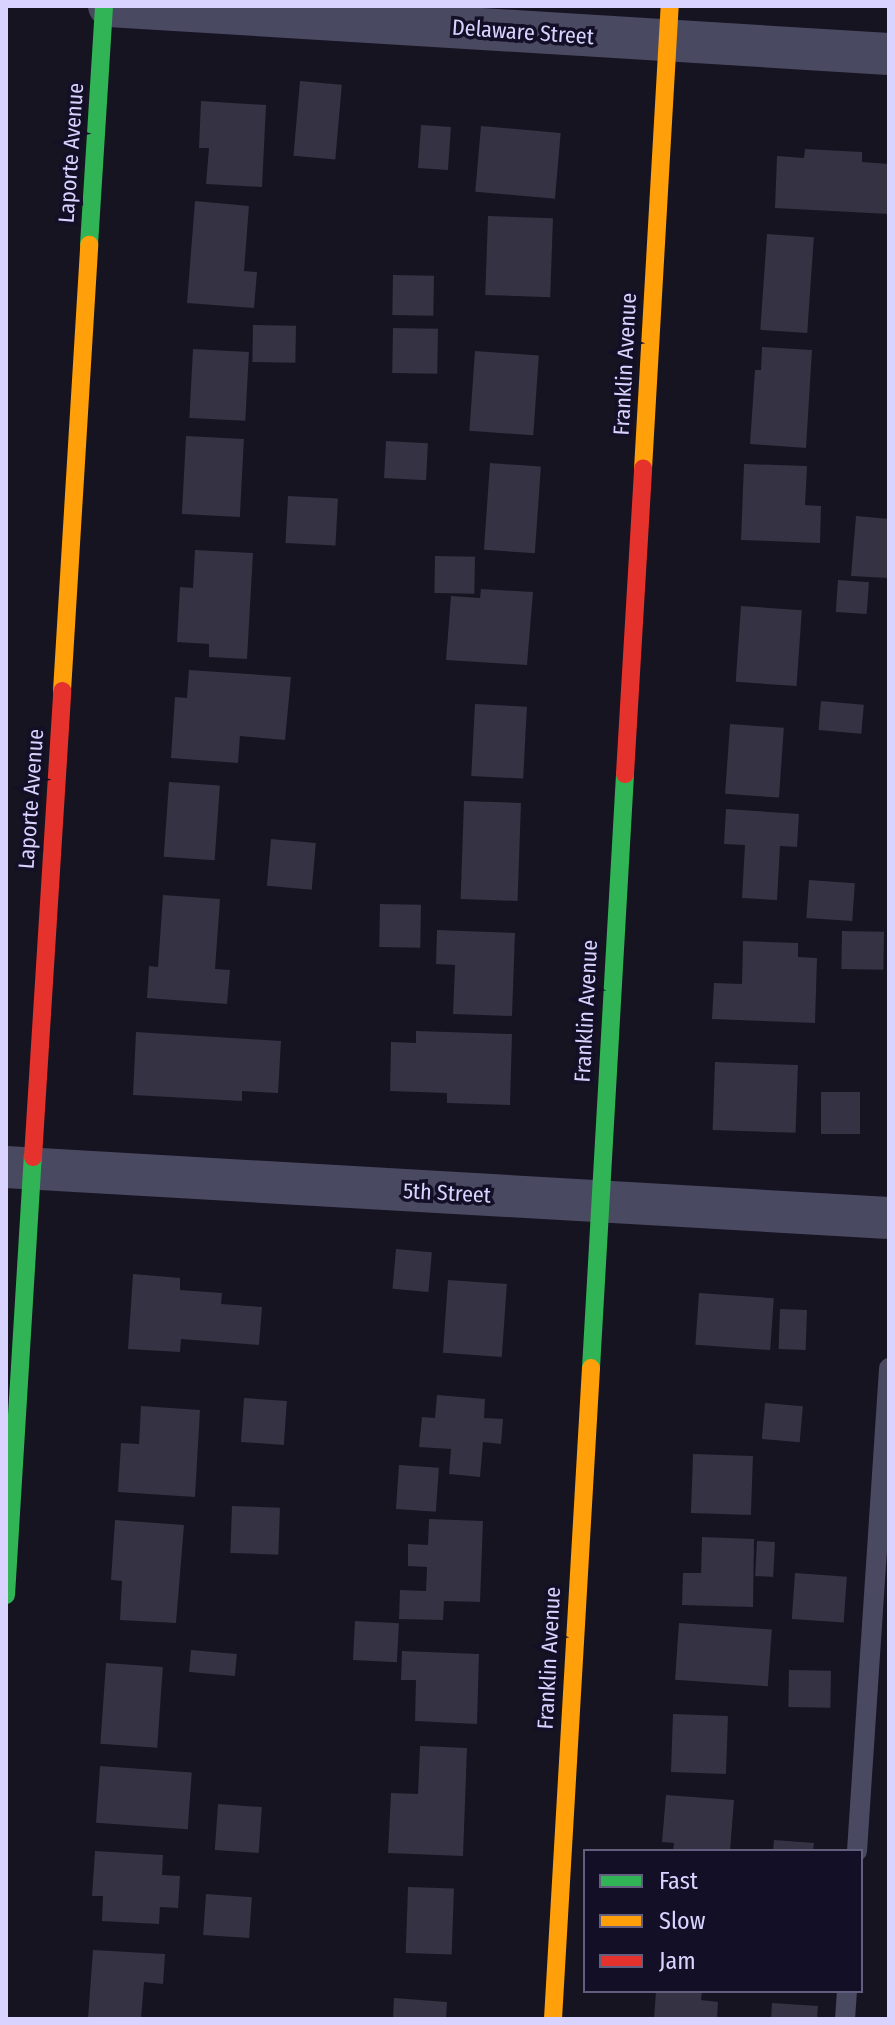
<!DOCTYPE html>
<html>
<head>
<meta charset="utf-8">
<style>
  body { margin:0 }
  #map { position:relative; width:895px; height:2025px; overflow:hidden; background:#161421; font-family:"Fira Sans Condensed",sans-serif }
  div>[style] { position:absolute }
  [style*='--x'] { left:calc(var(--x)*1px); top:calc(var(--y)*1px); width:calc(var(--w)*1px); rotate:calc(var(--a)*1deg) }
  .building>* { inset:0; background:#343243; transform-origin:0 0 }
  .lane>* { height:20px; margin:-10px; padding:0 10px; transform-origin:10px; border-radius:10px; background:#4a4962 }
  .street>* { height:42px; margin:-21px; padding:0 21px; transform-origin:21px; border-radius:21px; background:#4a4962 }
  .fast>* { height:18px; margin:-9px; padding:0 9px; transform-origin:9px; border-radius:9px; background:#30b455 }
  .slow>* { height:18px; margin:-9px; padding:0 9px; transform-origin:9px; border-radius:9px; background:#ff9f0a }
  .jam>* { height:18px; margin:-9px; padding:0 9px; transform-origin:9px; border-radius:9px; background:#e5322d }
  span { translate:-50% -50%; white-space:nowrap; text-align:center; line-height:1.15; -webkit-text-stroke:7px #130f26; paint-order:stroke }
  .street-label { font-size:22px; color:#d9d4ff }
  .frame { position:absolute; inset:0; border:8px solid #d9d4ff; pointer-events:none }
  .legend { position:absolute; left:583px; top:1849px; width:280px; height:144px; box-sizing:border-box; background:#130f26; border:2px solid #625e7d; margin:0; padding:10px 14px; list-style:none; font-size:24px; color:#d9d4ff }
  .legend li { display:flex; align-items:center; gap:16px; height:40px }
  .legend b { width:40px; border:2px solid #625e7d }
</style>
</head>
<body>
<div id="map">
  <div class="building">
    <div style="left:300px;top:81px;width:42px;height:75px;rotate:5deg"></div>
    <div style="clip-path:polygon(201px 101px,266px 105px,262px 187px,206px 184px,209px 148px,199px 148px)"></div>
    <div style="left:421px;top:125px;width:30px;height:43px;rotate:4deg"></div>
    <div style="left:481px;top:126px;width:80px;height:66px;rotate:5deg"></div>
    <div style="clip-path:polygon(805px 149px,862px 152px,862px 162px,889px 164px,889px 214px,775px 208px,777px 156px,804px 158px)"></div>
    <div style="clip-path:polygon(195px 201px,249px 206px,244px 271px,257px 272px,254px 308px,187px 303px)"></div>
    <div style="left:488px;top:216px;width:65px;height:79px;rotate:2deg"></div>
    <div style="left:767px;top:234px;width:47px;height:96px;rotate:4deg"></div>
    <div style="left:393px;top:275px;width:41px;height:40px;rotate:1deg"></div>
    <div style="left:253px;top:325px;width:43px;height:37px;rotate:1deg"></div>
    <div style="left:393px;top:328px;width:45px;height:45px;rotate:1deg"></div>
    <div style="clip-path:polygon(762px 347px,812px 350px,806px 448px,750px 444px,755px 370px,761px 370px)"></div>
    <div style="left:193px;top:349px;width:56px;height:69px;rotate:3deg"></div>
    <div style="left:475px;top:351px;width:64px;height:80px;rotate:4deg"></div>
    <div style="left:186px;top:436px;width:58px;height:78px;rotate:3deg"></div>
    <div style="left:386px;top:441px;width:42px;height:37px;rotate:3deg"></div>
    <div style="left:490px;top:463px;width:51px;height:87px;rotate:4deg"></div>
    <div style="clip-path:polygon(744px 464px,807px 466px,805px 505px,821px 506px,820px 543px,741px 540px)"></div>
    <div style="left:288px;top:496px;width:50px;height:47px;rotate:3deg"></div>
    <div style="clip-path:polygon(856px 516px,889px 519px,889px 578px,851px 576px)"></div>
    <div style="clip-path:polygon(195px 550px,253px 553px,247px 659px,209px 657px,209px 644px,177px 642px,180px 587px,193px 588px)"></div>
    <div style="left:435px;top:556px;width:40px;height:37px;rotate:1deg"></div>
    <div style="left:838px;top:580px;width:31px;height:32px;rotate:4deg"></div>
    <div style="clip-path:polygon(481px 589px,533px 592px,527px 665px,446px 660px,451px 596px,480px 598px)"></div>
    <div style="left:741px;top:606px;width:61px;height:76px;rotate:4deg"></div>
    <div style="clip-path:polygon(189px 670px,291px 677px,285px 740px,240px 736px,238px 763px,171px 758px,175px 697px,187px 698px)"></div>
    <div style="left:821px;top:701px;width:43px;height:29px;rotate:5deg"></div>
    <div style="left:475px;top:704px;width:52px;height:72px;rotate:3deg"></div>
    <div style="left:730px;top:724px;width:54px;height:70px;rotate:4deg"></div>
    <div style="left:169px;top:782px;width:51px;height:75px;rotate:4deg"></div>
    <div style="left:464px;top:801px;width:57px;height:98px;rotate:2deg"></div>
    <div style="clip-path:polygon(726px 809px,799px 814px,797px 847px,780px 846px,777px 900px,742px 898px,745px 845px,724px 844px)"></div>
    <div style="left:271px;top:839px;width:45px;height:47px;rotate:5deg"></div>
    <div style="left:809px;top:880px;width:46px;height:38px;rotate:4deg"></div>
    <div style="clip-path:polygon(163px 895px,220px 899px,215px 969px,230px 970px,227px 1004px,147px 998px,149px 966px,158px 967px)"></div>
    <div style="left:380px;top:904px;width:41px;height:43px;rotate:1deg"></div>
    <div style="clip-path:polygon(437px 930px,515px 933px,512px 1016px,453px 1014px,455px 965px,436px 964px)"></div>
    <div style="left:842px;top:931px;width:42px;height:38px;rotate:1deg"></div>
    <div style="clip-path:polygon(743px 941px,798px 943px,798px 957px,817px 958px,815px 1023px,712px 1019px,714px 983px,742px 984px)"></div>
    <div style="clip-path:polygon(416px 1031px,512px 1034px,510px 1105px,447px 1103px,447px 1093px,390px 1091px,391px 1042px,416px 1043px)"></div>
    <div style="clip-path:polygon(136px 1032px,281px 1041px,278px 1093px,242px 1091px,242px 1101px,133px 1095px)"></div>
    <div style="left:715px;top:1062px;width:83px;height:68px;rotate:2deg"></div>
    <div style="left:821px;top:1092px;width:39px;height:42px"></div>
    <div style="left:396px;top:1249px;width:36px;height:40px;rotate:5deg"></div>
    <div style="clip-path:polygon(133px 1274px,180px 1278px,180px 1290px,222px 1293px,221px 1304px,262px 1307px,259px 1345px,181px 1339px,180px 1352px,128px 1349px)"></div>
    <div style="left:448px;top:1280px;width:59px;height:73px;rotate:4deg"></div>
    <div style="left:699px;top:1293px;width:75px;height:52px;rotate:4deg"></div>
    <div style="left:780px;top:1309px;width:27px;height:40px;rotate:2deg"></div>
    <div style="clip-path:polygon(437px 1395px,485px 1399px,484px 1418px,503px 1419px,501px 1444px,483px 1442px,480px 1477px,449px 1474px,451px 1449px,419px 1447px,422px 1417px,435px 1418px)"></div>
    <div style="left:244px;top:1398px;width:43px;height:44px;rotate:4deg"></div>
    <div style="left:765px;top:1403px;width:38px;height:36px;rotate:5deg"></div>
    <div style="clip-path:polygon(141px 1406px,200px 1410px,195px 1497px,118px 1492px,121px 1443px,139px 1444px)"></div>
    <div style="left:693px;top:1454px;width:60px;height:59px;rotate:2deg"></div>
    <div style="left:399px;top:1465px;width:40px;height:44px;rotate:4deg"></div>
    <div style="left:232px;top:1506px;width:48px;height:47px;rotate:2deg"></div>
    <div style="clip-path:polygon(429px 1519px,483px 1521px,480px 1602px,444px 1601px,443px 1620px,399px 1619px,400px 1590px,426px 1591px,427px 1567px,408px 1566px,408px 1544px,428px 1545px)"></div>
    <div style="clip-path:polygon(115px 1520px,184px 1525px,176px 1623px,120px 1620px,122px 1581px,111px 1580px)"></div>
    <div style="clip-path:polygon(702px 1537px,754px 1539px,753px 1607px,682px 1605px,683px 1573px,701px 1573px)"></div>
    <div style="left:757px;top:1541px;width:18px;height:35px;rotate:3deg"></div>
    <div style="left:795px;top:1573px;width:52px;height:46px;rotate:4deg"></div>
    <div style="left:355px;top:1621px;width:44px;height:39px;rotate:3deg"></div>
    <div style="left:679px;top:1623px;width:93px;height:57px;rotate:4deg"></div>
    <div style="left:191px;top:1650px;width:46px;height:22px;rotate:5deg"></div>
    <div style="clip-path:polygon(402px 1651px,479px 1654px,477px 1724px,415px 1721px,416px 1680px,401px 1680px)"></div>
    <div style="left:106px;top:1663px;width:57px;height:81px;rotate:4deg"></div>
    <div style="left:789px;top:1670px;width:42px;height:37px;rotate:1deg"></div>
    <div style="left:673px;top:1714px;width:55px;height:58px;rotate:2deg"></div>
    <div style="clip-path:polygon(420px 1746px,467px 1748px,463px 1856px,388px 1853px,391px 1793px,418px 1794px)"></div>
    <div style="left:100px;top:1766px;width:92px;height:57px;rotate:4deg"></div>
    <div style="clip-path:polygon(666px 1795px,734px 1800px,730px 1851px,673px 1851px,674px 1843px,662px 1842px)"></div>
    <div style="left:218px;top:1804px;width:44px;height:46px;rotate:4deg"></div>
    <div style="clip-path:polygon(774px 1840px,814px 1843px,813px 1851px,773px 1851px)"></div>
    <div style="clip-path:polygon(95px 1851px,163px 1855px,162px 1875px,180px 1876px,178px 1908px,160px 1907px,159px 1924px,102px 1921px,103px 1896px,92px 1896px)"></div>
    <div style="left:408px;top:1887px;width:46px;height:66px;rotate:2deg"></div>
    <div style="left:206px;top:1894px;width:46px;height:41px;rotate:4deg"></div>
    <div style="clip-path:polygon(93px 1950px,165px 1954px,163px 1984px,144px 1982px,141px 2019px,88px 2019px)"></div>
    <div style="clip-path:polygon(656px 1991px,702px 1991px,701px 2000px,718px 2002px,717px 2019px,654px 2019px)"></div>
    <div style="clip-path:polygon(394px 1998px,447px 2002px,446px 2019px,393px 2019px)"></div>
    <div style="clip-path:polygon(772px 2003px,818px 2006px,817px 2019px,771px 2019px)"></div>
  </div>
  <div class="lane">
    <div style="--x:857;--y:1851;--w:484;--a:-86.2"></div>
    <div style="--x:845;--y:2019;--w:28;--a:-86"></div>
  </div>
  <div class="street">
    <div style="--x:109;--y:6;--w:781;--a:3.52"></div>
    <div style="--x:6;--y:1167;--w:884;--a:3.31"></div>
  </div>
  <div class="fast">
    <div style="--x:89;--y:245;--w:239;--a:-86.4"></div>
    <div style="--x:591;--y:1368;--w:595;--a:-86.72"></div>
    <div style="--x:6;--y:1595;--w:439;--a:-86.5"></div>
  </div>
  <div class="slow">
    <div style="--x:643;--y:469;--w:464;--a:-86.7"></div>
    <div style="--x:62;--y:691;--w:447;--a:-86.5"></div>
    <div style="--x:553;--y:2019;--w:652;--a:-86.66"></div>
  </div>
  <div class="jam">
    <div style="--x:625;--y:774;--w:306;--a:-86.6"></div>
    <div style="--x:33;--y:1157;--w:467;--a:-86.4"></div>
  </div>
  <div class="street-label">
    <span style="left:523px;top:32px;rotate:4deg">Delaware Street</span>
    <span style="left:71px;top:153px;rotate:-86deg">Laporte Avenue</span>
    <span style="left:625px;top:364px;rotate:-87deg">Franklin Avenue</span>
    <span style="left:31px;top:799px;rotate:-86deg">Laporte Avenue</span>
    <span style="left:586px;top:1011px;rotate:-87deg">Franklin Avenue</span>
    <span style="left:447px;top:1193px;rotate:3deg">5th Street</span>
    <span style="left:549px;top:1658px;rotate:-87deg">Franklin Avenue</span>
  </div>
  <div class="frame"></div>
  <ul class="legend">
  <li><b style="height:10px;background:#30b455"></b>Fast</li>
  <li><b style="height:10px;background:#ff9f0a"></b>Slow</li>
  <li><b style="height:10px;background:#e5322d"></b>Jam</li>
  </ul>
</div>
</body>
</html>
